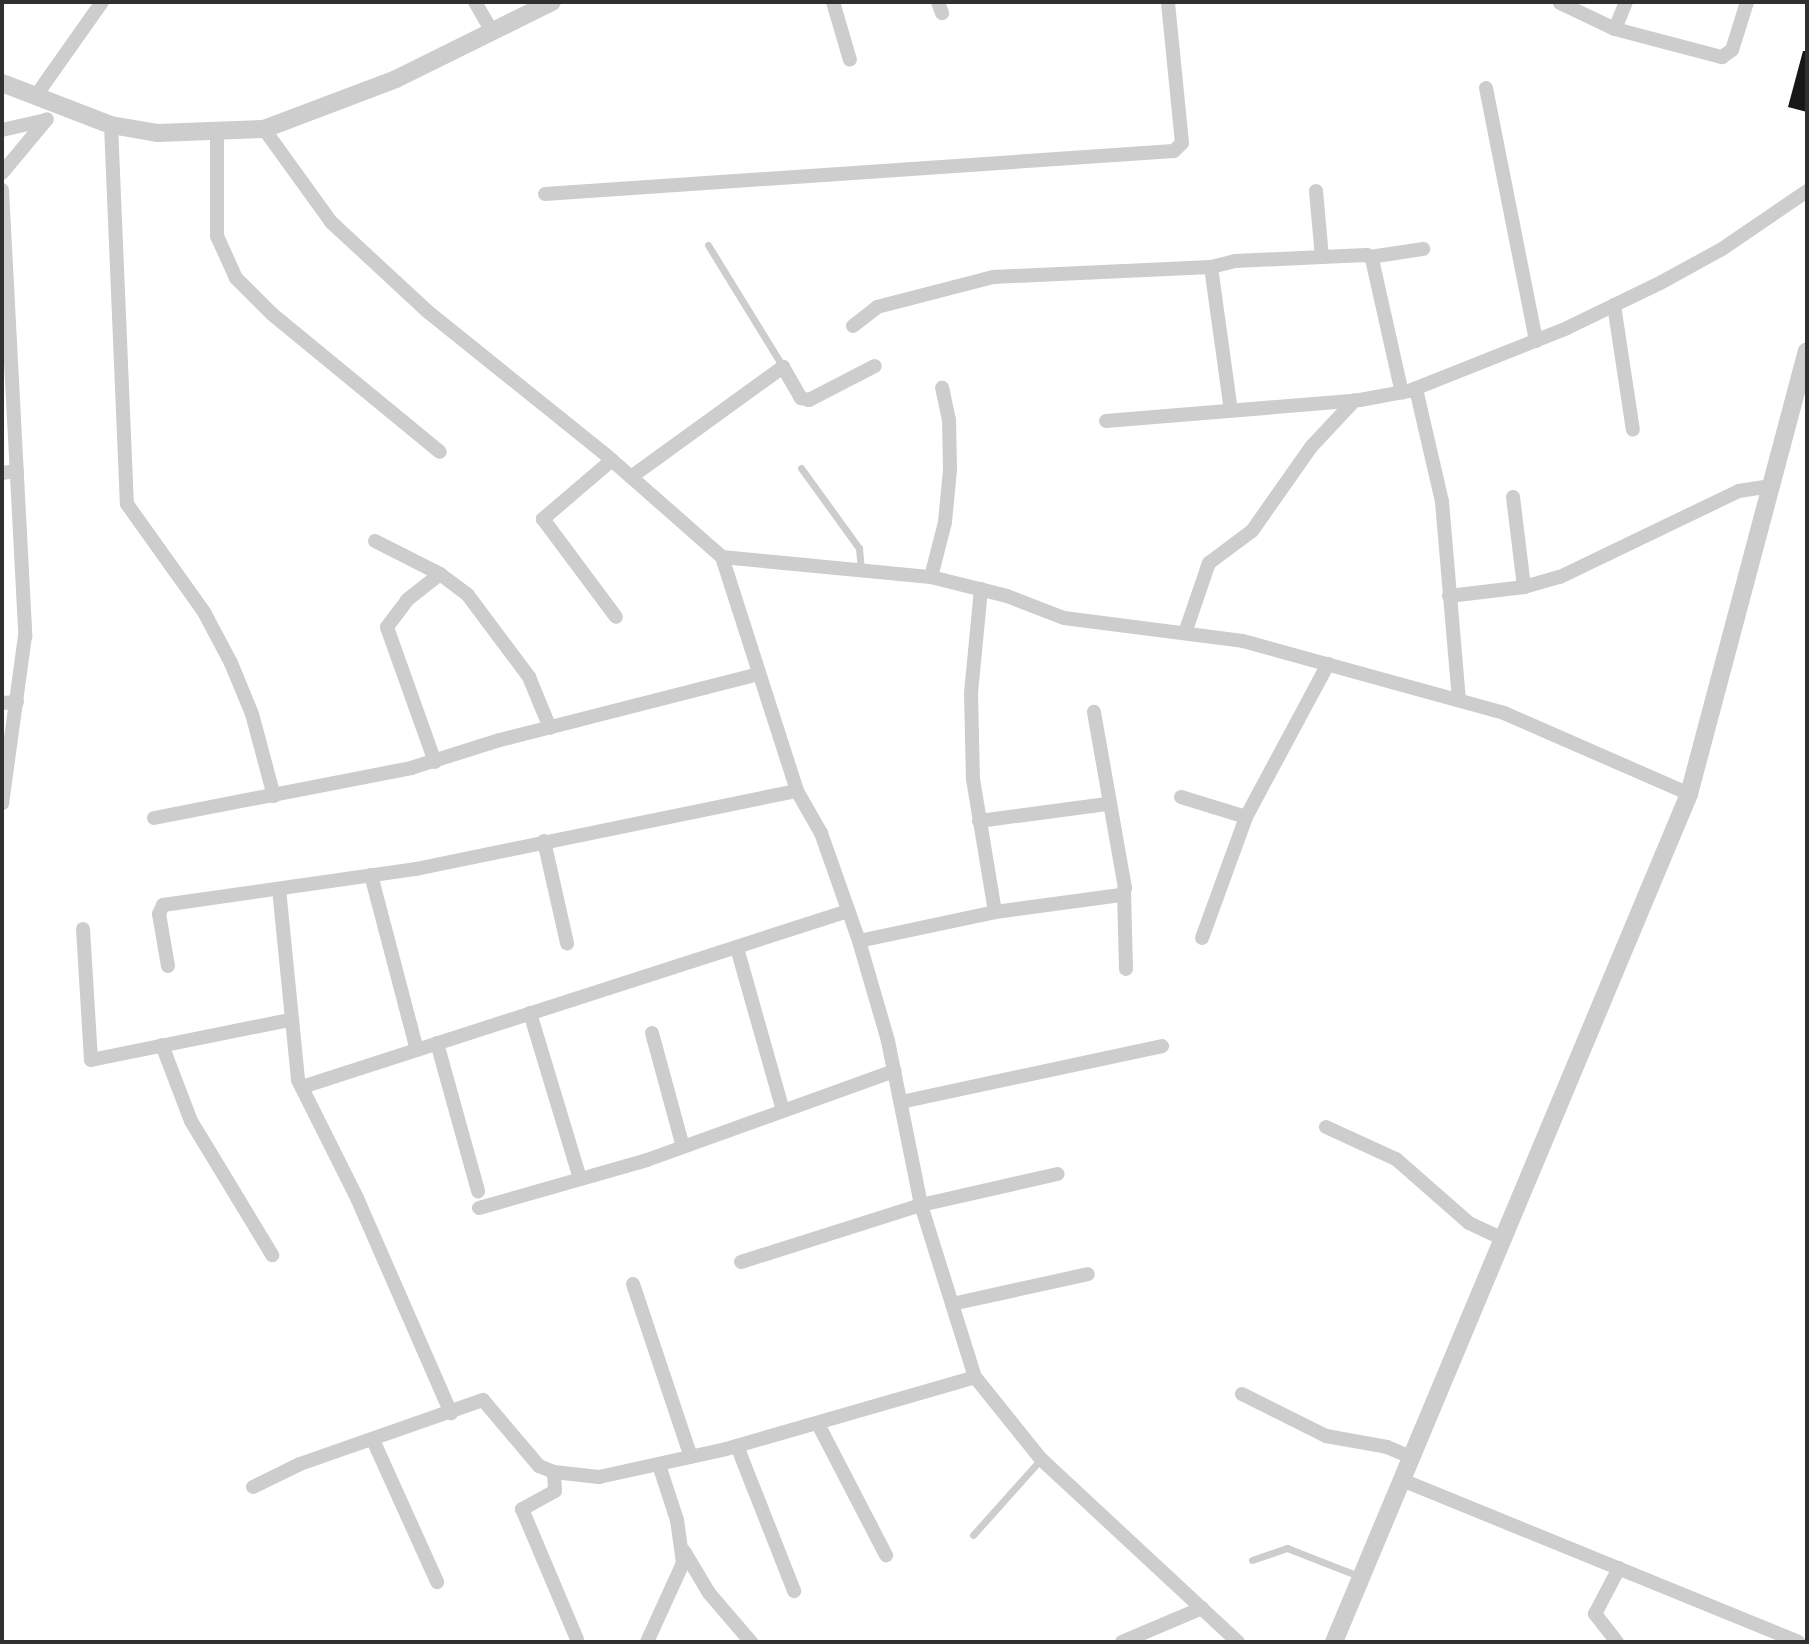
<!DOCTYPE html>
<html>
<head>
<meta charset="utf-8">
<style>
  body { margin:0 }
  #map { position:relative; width:1809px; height:1644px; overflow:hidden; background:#fff; font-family:Rubik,sans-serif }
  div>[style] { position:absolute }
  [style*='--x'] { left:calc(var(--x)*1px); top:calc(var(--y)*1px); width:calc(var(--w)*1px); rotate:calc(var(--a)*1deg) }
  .building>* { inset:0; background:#171717 }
  .service>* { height:7px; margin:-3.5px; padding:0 3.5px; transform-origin:3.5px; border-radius:3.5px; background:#cdcdcd }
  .minor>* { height:14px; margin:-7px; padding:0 7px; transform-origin:7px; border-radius:7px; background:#cdcdcd }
  .tertiary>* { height:18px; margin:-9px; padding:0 9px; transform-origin:9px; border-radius:9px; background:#cdcdcd }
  span { translate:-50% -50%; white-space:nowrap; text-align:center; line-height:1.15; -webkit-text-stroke:7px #fff; paint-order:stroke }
  .frame { position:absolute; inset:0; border:4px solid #303030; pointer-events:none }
</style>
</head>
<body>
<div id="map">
  <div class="building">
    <div style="clip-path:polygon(1803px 51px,1807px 51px,1807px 112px,1788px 107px)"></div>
  </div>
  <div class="service">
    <div style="--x:708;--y:245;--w:143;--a:58.4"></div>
    <div style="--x:801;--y:468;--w:99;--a:54.1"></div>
    <div style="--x:859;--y:548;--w:22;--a:85"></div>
    <div style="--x:973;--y:1535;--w:102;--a:-48.2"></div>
    <div style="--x:1252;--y:1560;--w:37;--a:-19"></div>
    <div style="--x:1287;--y:1548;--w:79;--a:21.4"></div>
  </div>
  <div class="minor">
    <div style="--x:475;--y:2;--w:34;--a:60"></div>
    <div style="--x:833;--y:2;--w:60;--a:73.7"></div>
    <div style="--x:938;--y:2;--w:12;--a:70"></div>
    <div style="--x:1560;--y:3;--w:61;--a:25.3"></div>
    <div style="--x:1615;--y:29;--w:111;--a:14.7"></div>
    <div style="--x:1722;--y:57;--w:12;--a:-35"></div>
    <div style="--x:1732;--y:50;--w:50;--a:-72.6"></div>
    <div style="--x:1615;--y:29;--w:29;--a:-68"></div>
    <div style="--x:1486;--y:88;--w:258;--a:78.8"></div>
    <div style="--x:35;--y:97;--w:116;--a:-54.8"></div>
    <div style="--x:111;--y:125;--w:379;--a:87.6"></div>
    <div style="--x:127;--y:504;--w:133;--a:54.5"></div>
    <div style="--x:204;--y:612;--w:58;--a:62.1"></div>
    <div style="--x:231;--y:663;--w:55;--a:67.6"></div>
    <div style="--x:252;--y:714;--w:85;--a:75"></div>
    <div style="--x:264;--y:129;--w:115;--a:54.2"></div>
    <div style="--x:331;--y:222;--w:131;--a:42.8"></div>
    <div style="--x:427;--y:311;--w:230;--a:38.8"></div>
    <div style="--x:606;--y:455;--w:154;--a:41.3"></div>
    <div style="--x:722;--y:557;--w:246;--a:72.2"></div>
    <div style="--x:797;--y:791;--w:48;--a:60.3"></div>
    <div style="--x:821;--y:833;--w:114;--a:70.6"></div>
    <div style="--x:859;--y:941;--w:104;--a:73.8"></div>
    <div style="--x:888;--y:1041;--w:167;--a:78.6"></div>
    <div style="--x:921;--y:1205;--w:180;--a:72.6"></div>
    <div style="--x:975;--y:1377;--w:105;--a:51.2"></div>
    <div style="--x:1041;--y:1459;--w:269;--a:42.9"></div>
    <div style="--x:2;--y:130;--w:45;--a:-12.8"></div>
    <div style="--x:217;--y:133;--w:103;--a:90"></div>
    <div style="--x:217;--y:236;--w:46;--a:65.7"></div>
    <div style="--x:236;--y:278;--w:51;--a:45"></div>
    <div style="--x:272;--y:314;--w:217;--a:39.4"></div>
    <div style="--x:2;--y:173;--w:70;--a:-50.2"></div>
    <div style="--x:2;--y:190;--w:447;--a:87"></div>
    <div style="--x:25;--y:636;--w:169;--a:97.8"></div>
    <div style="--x:1316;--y:191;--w:66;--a:84.8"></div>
    <div style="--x:1322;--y:257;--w:45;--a:-2.5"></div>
    <div style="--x:1367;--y:255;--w:6;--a:39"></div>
    <div style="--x:1372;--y:259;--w:137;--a:77.4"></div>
    <div style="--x:545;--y:194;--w:630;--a:-3.91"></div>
    <div style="--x:1174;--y:151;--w:11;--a:-45"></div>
    <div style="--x:1182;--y:143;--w:142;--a:-95.7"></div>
    <div style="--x:1370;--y:257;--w:54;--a:-8.6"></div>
    <div style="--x:1211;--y:267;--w:25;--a:-14"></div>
    <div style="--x:1235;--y:261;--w:87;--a:-2.6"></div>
    <div style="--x:1614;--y:305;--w:126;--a:81.4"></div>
    <div style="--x:853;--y:326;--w:31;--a:-38"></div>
    <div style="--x:877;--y:307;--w:120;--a:-14.5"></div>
    <div style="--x:993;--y:277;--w:218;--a:-2.6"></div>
    <div style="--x:1211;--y:267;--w:145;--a:82.1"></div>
    <div style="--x:1416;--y:389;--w:116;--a:77"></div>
    <div style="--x:1442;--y:502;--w:199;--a:85.1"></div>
    <div style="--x:1106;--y:421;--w:255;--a:-4.7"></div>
    <div style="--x:1360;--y:400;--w:50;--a:-10.4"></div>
    <div style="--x:1409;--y:391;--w:170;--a:-21.7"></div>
    <div style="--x:1567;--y:328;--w:103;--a:-25.8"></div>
    <div style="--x:1660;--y:283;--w:71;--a:-28.7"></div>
    <div style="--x:1722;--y:249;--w:103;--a:-34.3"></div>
    <div style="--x:612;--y:460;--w:91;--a:139.5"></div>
    <div style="--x:543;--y:519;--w:122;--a:53.3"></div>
    <div style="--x:2;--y:473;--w:15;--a:-8"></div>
    <div style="--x:631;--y:477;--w:188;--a:-35.9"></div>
    <div style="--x:783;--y:367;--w:36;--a:60"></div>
    <div style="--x:801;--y:398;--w:8;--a:14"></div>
    <div style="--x:809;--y:400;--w:74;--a:-27.3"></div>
    <div style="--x:1513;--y:497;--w:91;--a:83"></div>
    <div style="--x:375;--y:541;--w:73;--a:26.9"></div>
    <div style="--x:440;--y:574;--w:34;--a:37"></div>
    <div style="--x:467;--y:594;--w:104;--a:53.2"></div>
    <div style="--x:529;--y:677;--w:55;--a:67.6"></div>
    <div style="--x:722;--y:557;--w:210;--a:5.5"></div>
    <div style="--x:931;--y:577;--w:78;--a:14"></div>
    <div style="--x:1007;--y:596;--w:61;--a:21.1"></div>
    <div style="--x:1064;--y:618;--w:180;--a:7.3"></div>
    <div style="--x:1243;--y:641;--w:271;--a:15.4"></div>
    <div style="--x:1504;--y:713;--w:202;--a:23.6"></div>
    <div style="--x:931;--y:577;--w:57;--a:-75.7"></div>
    <div style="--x:945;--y:522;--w:52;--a:-84.5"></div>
    <div style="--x:950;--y:470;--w:50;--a:-91.1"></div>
    <div style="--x:949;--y:420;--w:33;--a:-102"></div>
    <div style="--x:981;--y:589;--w:104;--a:95.5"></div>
    <div style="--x:971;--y:693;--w:86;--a:88.7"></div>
    <div style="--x:973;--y:779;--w:135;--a:80.6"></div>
    <div style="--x:1449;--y:596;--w:76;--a:-6.8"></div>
    <div style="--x:1524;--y:587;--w:37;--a:-16"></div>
    <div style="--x:1560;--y:577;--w:199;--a:-25.7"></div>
    <div style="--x:1739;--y:491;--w:32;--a:-9"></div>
    <div style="--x:1186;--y:630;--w:71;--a:-71.1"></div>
    <div style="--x:1209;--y:563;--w:54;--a:-36.7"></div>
    <div style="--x:1252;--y:531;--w:103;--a:-54.9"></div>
    <div style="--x:1311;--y:447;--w:64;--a:-46.9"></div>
    <div style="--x:2;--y:703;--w:15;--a:-4"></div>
    <div style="--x:435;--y:762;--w:143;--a:-109.6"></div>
    <div style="--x:387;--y:627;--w:34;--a:-53"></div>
    <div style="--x:407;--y:600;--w:42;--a:-38.2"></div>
    <div style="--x:1181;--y:797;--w:68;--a:17.1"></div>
    <div style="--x:154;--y:818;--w:262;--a:-11"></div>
    <div style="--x:411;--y:768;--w:93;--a:-17.5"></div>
    <div style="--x:500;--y:740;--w:267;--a:-14.3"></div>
    <div style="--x:979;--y:821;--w:129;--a:-7.6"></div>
    <div style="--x:544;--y:841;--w:105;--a:77.3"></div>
    <div style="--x:371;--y:875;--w:181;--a:75.3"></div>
    <div style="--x:279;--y:889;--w:192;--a:84.3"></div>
    <div style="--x:298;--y:1080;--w:132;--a:63.4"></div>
    <div style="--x:357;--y:1198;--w:235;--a:66.4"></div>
    <div style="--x:1124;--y:892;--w:77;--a:88.5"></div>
    <div style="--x:83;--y:929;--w:131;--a:86.5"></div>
    <div style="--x:91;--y:1060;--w:202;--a:-11.4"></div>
    <div style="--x:1202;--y:938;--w:129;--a:-70"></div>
    <div style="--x:1246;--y:817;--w:174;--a:-61.8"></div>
    <div style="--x:859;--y:941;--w:139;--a:-12"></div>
    <div style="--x:995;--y:912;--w:127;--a:-7.7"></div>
    <div style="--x:1121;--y:895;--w:8;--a:-60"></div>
    <div style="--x:1125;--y:888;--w:179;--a:-100"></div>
    <div style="--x:737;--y:948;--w:169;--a:74.2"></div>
    <div style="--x:168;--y:966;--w:53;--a:-99.8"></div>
    <div style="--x:159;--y:914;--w:10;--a:-66"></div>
    <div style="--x:163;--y:905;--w:256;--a:-8.1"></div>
    <div style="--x:416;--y:869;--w:389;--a:-11.6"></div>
    <div style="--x:530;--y:1013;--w:173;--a:73.2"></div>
    <div style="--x:652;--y:1033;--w:118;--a:74.8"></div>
    <div style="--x:437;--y:1043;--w:154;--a:74.5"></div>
    <div style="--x:162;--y:1045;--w:81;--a:69.1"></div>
    <div style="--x:191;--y:1121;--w:157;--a:58.8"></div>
    <div style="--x:302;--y:1087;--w:574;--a:-17.87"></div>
    <div style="--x:901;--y:1102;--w:267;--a:-12.1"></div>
    <div style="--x:1326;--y:1127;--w:77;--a:24.6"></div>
    <div style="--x:1396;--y:1159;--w:97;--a:41.2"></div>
    <div style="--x:1469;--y:1223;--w:38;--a:25"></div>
    <div style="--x:479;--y:1208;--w:175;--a:-15.9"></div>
    <div style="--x:647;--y:1160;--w:263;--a:-19.8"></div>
    <div style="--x:741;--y:1262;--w:189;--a:-17.6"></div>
    <div style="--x:921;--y:1205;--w:140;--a:-12.8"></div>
    <div style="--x:633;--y:1284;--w:182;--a:71.5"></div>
    <div style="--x:952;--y:1304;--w:139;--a:-12.4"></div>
    <div style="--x:1242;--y:1394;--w:94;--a:26.6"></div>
    <div style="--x:1326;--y:1436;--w:62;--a:10.2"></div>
    <div style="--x:1387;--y:1447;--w:26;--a:23"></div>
    <div style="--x:818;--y:1424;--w:148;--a:62.6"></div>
    <div style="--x:373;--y:1440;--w:156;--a:65.7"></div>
    <div style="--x:737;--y:1446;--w:156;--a:68.5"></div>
    <div style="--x:554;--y:1472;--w:19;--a:87"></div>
    <div style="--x:555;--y:1491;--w:38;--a:151"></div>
    <div style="--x:522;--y:1509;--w:141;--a:67.1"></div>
    <div style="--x:1402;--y:1480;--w:428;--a:22.2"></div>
    <div style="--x:253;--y:1487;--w:52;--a:-26.1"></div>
    <div style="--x:300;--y:1464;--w:194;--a:-19.3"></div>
    <div style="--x:483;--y:1400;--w:87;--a:49.7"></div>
    <div style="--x:539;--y:1466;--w:16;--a:22"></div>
    <div style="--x:554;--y:1472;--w:45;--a:6.3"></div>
    <div style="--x:599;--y:1477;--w:130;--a:-12.4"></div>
    <div style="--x:726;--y:1449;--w:259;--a:-16.1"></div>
    <div style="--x:684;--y:1551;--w:49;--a:59.2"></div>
    <div style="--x:709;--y:1593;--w:65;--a:49.4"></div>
    <div style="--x:647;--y:1642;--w:87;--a:-65.5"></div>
    <div style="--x:683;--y:1563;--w:43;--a:-97.9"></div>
    <div style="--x:677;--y:1520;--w:58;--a:-108.1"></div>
    <div style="--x:1122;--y:1642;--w:87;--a:-23"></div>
    <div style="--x:1617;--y:1642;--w:36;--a:-128"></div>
    <div style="--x:1595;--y:1614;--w:52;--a:-62.4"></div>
  </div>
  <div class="tertiary">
    <div style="--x:2;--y:83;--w:117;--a:21.1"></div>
    <div style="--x:111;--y:125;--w:48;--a:9.7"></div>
    <div style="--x:158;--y:133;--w:106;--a:-2.2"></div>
    <div style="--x:264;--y:129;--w:141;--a:-20.7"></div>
    <div style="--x:396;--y:79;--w:174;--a:-26.3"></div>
    <div style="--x:1334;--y:1642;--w:919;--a:-67.28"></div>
    <div style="--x:1689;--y:794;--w:458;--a:-75.1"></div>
  </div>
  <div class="frame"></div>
</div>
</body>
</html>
